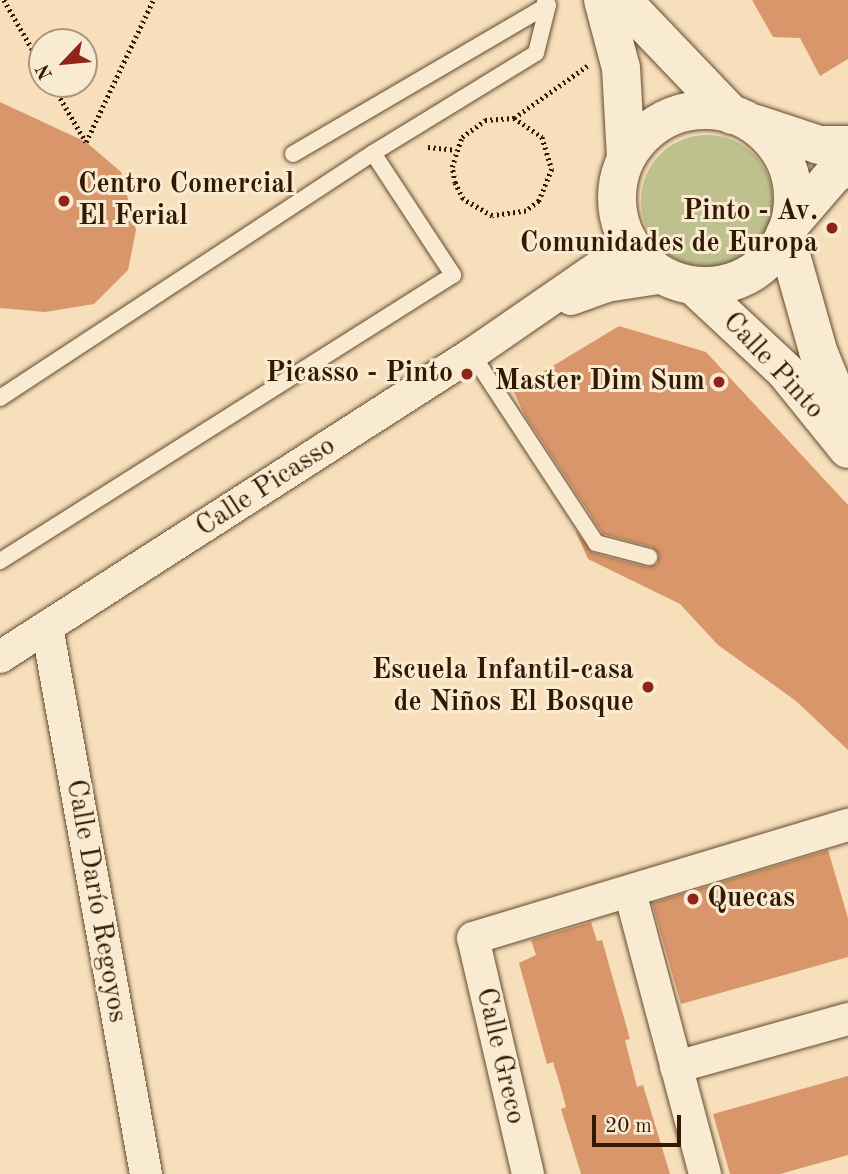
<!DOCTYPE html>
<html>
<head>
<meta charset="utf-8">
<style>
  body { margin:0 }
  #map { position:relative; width:848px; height:1174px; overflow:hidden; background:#f6dfba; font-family:"Old Standard TT",serif }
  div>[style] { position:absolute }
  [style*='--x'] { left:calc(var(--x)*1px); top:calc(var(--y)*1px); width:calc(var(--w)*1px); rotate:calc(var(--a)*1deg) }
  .green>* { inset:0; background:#bec18e }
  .round { border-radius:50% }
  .building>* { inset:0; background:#d9966a }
  .path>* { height:4.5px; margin-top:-2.25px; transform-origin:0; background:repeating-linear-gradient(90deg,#331902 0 2px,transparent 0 5.5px) }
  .roads { filter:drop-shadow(0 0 2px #644a30) drop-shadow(0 0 2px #644a30) }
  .lane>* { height:16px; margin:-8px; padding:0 8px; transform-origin:8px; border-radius:8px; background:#f9ead2 }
  .street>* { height:32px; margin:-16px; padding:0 16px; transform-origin:16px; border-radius:16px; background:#f9ead2 }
  .secondary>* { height:38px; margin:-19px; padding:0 19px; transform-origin:19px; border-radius:19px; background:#f9ead2 }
  .secondary>.ring { margin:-19px; padding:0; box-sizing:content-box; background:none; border:38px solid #f9ead2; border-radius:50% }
  .dots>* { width:19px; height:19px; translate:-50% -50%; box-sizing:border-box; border:4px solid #f9ead2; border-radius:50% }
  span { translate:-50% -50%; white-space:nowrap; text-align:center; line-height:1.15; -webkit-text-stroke:6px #f9ead2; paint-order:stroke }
  .poi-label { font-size:28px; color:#331902; font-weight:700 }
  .left { translate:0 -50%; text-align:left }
  .right { translate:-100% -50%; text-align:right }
  .street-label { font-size:28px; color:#331902 }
  .north { position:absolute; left:28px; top:28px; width:70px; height:70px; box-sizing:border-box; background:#f9ead2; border:2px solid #aa967f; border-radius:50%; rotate:244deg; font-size:19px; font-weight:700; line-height:28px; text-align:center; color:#331902 }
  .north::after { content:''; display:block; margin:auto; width:24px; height:32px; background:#8f2418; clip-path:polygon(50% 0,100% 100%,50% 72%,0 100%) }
  .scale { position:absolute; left:592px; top:1115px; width:89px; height:32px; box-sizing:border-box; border:4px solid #331902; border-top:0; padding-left:9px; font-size:21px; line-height:24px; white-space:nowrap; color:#331902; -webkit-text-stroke:5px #f9ead2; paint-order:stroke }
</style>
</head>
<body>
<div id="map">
  <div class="green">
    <div class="round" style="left:641px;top:135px;width:132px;height:132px"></div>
  </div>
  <div class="building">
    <div style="clip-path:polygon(752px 0,848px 0,848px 59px,820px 76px,800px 38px,773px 37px)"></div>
    <div style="clip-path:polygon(0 102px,86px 142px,121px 172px,136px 230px,128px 270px,94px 304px,45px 312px,0 308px)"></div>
    <div style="clip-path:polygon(619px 326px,706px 352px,848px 505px,848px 750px,796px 701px,718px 645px,680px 604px,588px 559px,575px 530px,593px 553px,647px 567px,657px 564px,659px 555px,652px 547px,603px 534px,524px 414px,513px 390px)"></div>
    <div style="clip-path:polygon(828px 850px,848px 918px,848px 957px,681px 1004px,652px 903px)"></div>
    <div style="clip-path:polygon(591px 922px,597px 941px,602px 940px,630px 1039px,625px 1040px,637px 1087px,643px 1085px,670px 1174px,581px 1174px,561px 1109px,566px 1107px,560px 1085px,553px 1062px,547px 1064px,519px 963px,536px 955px,531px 940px)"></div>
    <div style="clip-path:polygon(848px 1076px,848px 1155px,780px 1174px,730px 1174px,713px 1114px)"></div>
  </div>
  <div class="path">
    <div style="--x:4;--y:0;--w:76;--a:60.1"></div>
    <div style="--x:52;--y:84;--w:67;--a:59.6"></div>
    <div style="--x:514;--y:118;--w:34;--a:34"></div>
    <div style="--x:542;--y:137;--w:34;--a:73"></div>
    <div style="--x:552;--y:169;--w:35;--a:112"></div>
    <div style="--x:539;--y:201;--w:16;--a:142"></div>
    <div style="--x:526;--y:211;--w:34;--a:172"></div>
    <div style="--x:492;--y:216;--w:34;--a:-150"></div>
    <div style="--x:463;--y:199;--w:18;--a:-117"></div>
    <div style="--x:455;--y:183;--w:16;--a:-101"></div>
    <div style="--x:452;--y:167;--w:32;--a:-72"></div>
    <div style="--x:462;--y:137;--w:29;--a:-36"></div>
    <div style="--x:485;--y:120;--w:29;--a:-4"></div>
    <div style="--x:514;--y:118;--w:90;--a:-35.5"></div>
    <div style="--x:86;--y:142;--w:157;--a:-64.7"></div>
    <div style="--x:428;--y:147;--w:27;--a:6"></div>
  </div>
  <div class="roads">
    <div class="lane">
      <div style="--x:373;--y:153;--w:191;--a:-31.5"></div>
      <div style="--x:536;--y:53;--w:49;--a:-76"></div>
      <div style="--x:548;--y:5;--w:5;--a:-127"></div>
      <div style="--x:293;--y:154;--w:295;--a:-30.3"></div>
      <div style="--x:472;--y:354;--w:226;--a:56.7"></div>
      <div style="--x:596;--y:543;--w:55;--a:14.8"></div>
      <div style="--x:0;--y:398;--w:446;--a:-33.3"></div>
      <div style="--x:373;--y:153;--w:146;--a:56.7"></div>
      <div style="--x:453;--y:275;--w:536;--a:147.73"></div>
    </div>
    <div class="street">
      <div style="--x:571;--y:299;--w:37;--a:-20"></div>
      <div style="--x:606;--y:286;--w:60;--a:-8.7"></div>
      <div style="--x:47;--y:627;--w:556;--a:79.74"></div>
      <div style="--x:0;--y:657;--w:561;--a:-32.7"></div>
      <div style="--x:472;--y:354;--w:192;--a:-34.6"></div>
      <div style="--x:630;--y:892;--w:292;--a:75.1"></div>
      <div style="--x:676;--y:1067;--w:179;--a:-15.6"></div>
      <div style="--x:528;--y:1174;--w:242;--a:-103.1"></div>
      <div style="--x:473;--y:938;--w:392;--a:-16.8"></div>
    </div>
    <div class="secondary">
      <div style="--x:603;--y:0;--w:70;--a:75.2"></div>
      <div style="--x:621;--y:68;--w:89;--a:86.8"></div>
      <div style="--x:622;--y:0;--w:159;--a:46.3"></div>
      <div class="ring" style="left:617px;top:110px;width:138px;height:138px"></div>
      <div style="--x:756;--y:124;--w:66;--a:18.4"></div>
      <div style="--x:819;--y:145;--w:29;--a:0"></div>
      <div style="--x:789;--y:226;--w:67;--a:-49.2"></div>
      <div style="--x:833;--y:175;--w:17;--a:-31"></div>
      <div style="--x:785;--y:234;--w:122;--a:74.2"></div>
      <div style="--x:818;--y:351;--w:80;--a:67.9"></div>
      <div style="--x:694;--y:286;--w:125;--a:43"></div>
      <div style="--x:785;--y:371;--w:100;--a:51.1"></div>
    </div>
  </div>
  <div class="dots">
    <div style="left:64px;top:201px;background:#8f2418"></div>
    <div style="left:832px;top:228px;background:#8f2418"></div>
    <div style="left:467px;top:374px;background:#8f2418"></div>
    <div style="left:719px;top:382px;background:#8f2418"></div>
    <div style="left:648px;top:687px;background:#8f2418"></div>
    <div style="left:693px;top:899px;background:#8f2418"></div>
  </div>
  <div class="poi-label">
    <span class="left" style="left:78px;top:201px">Centro Comercial<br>El Ferial</span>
    <span class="right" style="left:818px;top:228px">Pinto - Av.<br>Comunidades de Europa</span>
    <span class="right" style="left:453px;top:374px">Picasso - Pinto</span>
    <span class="right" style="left:705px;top:382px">Master Dim Sum</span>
    <span class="right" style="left:634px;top:687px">Escuela Infantil-casa<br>de Niños El Bosque</span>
    <span class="left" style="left:707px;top:899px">Quecas</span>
  </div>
  <div class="street-label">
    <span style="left:773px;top:366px;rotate:47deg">Calle Pinto</span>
    <span style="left:266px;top:487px;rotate:-33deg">Calle Picasso</span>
    <span style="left:96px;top:901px;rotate:80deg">Calle Darío Regoyos</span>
    <span style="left:500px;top:1056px;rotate:77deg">Calle Greco</span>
  </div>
  <div class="north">N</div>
  <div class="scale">20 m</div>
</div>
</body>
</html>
